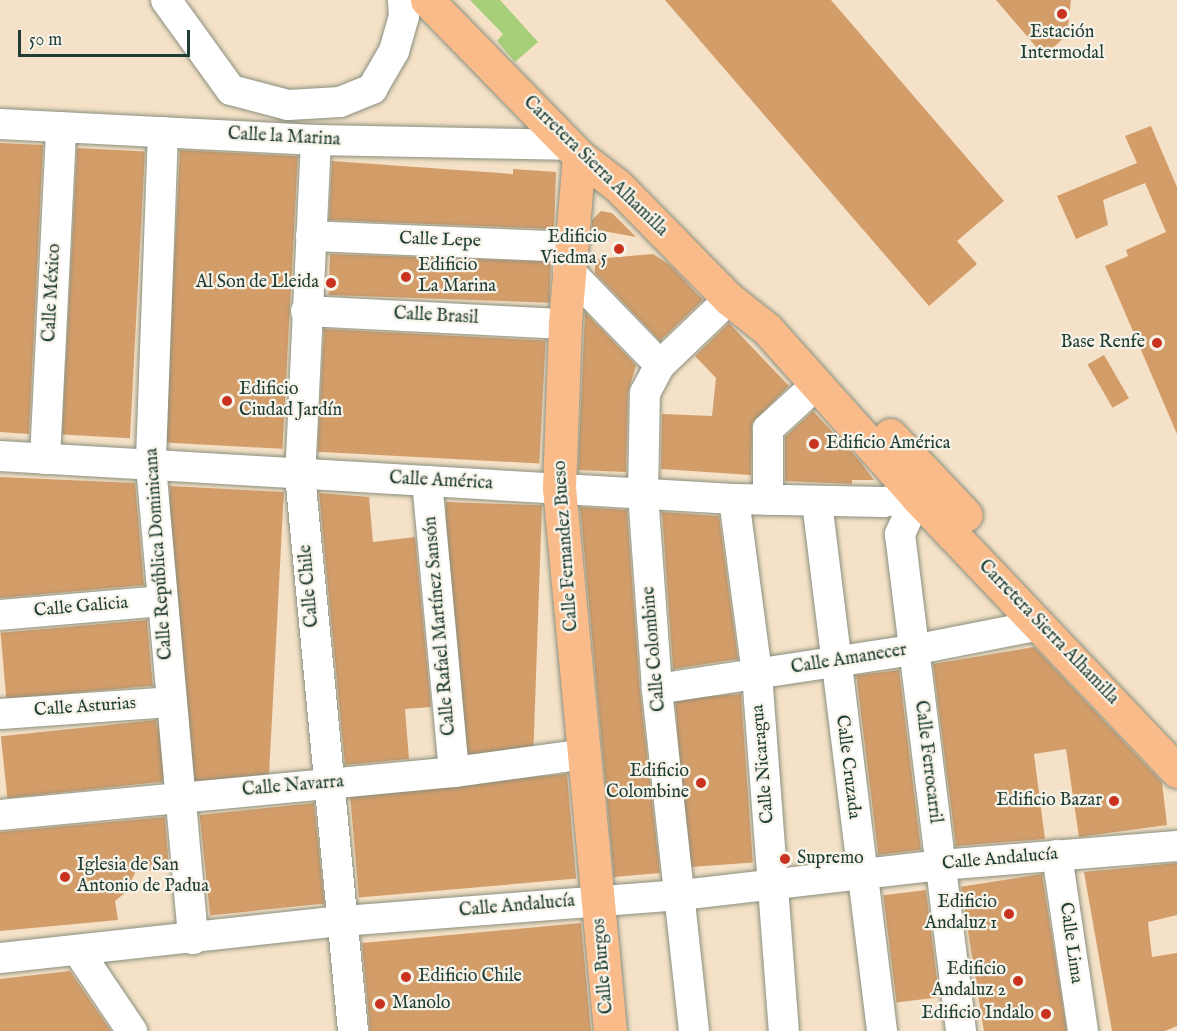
<!DOCTYPE html>
<html>
<head>
<meta charset="utf-8">
<style>
  body { margin:0 }
  #map { position:relative; width:1177px; height:1031px; overflow:hidden; background:#f4e1c7; font-family:"IM FELL English",serif }
  div>[style] { position:absolute }
  [style*='--x'] { left:calc(var(--x)*1px); top:calc(var(--y)*1px); width:calc(var(--w)*1px); rotate:calc(var(--a)*1deg) }
  .green>* { inset:0; background:#a7cf7a }
  .building>* { inset:0; background:#d39d6a; transform-origin:0 0 }
  .roads { filter:drop-shadow(0 0 2px #8a8f7e) drop-shadow(0 0 2px #8a8f7e) }
  .minor>* { height:30px; margin:-15px; padding:0 15px; transform-origin:15px; border-radius:15px; background:#fff }
  .major>* { height:33px; margin:-16.5px; padding:0 16.5px; transform-origin:16.5px; border-radius:16.5px; background:#fabb8b }
  .dots>* { width:16px; height:16px; translate:-50% -50%; box-sizing:border-box; border:3px solid #f7f3e8; border-radius:50% }
  span { translate:-50% -50%; white-space:nowrap; text-align:center; line-height:1.15; -webkit-text-stroke:4.5px #f7f3e8; paint-order:stroke }
  .poi-label { font-size:18px; color:#1f3d34 }
  .right { translate:-100% -50%; text-align:right }
  .left { translate:0 -50%; text-align:left }
  .street-label { font-size:18px; color:#1f3d34 }
  .scale { position:absolute; left:18px; top:30px; width:172px; height:27px; box-sizing:border-box; border:3px solid #1f3d34; border-top:0; padding-left:8px; font-size:18px; line-height:21px; white-space:nowrap; color:#1f3d34; -webkit-text-stroke:4px #f7f3e8; paint-order:stroke }
</style>
</head>
<body>
<div id="map">
  <div class="green">
    <div style="clip-path:polygon(470px 0,500px 0,538px 42px,515px 62px,497px 41px,503px 34px)"></div>
  </div>
  <div class="building">
    <div style="clip-path:polygon(665px 0,831px 0,1004px 201px,957px 241px,977px 264px,929px 306px)"></div>
    <div style="clip-path:polygon(996px 0,1071px 0,1067px 35px,1044px 56px)"></div>
    <div style="clip-path:polygon(1151px 126px,1177px 187px,1177px 434px,1105px 266px,1128px 256px,1126px 250px,1166px 232px,1145px 183px,1103px 200px,1108px 225px,1076px 239px,1057px 196px,1137px 163px,1125px 136px)"></div>
    <div style="clip-path:polygon(0 143px,43px 145px,29px 434px,0 432px)"></div>
    <div style="left:77px;top:148px;width:68px;height:287px;rotate:3deg"></div>
    <div style="left:180px;top:150px;width:118px;height:293px;rotate:3deg"></div>
    <div style="clip-path:polygon(332px 161px,513px 174px,513px 169px,556px 172px,554px 229px,329px 220px)"></div>
    <div style="clip-path:polygon(601px 211px,612px 213px,636px 237px,592px 229px,592px 220px)"></div>
    <div style="left:330px;top:254px;width:221px;height:41px;rotate:2deg"></div>
    <div style="clip-path:polygon(653px 254px,670px 265px,703px 300px,660px 341px,595px 273px,595px 259px)"></div>
    <div style="clip-path:polygon(585px 312px,636px 365px,628px 393px,626px 472px,578px 470px)"></div>
    <div style="clip-path:polygon(729px 323px,789px 386px,752px 423px,751px 475px,661px 469px,662px 414px,712px 416px,716px 378px,695px 356px)"></div>
    <div style="left:324px;top:329px;width:222px;height:123px;rotate:3deg"></div>
    <div style="left:1104px;top:355px;width:50px;height:19px;rotate:60deg"></div>
    <div style="clip-path:polygon(813px 411px,859px 460px,874px 480px,852px 480px,852px 484px,785px 481px,785px 437px)"></div>
    <div style="clip-path:polygon(0 477px,135px 483px,144px 585px,0 598px)"></div>
    <div style="left:170px;top:486px;width:114px;height:294px;rotate:3deg"></div>
    <div style="clip-path:polygon(319px 493px,369px 497px,373px 542px,415px 537px,431px 707px,405px 709px,409px 759px,345px 765px)"></div>
    <div style="left:446px;top:502px;width:96px;height:251px;rotate:2deg"></div>
    <div style="clip-path:polygon(580px 507px,627px 510px,640px 691px,660px 873px,614px 877px)"></div>
    <div style="clip-path:polygon(662px 512px,719px 516px,738px 659px,673px 669px)"></div>
    <div style="left:147px;top:620px;width:66px;height:147px;rotate:85deg"></div>
    <div style="clip-path:polygon(1034px 647px,1162px 782px,1167px 825px,1079px 837px,1066px 749px,1034px 754px,1045px 839px,956px 846px,933px 664px)"></div>
    <div style="left:899px;top:670px;width:181px;height:43px;rotate:83deg"></div>
    <div style="left:741px;top:694px;width:169px;height:66px;rotate:86deg"></div>
    <div style="left:156px;top:720px;width:62px;height:156px;rotate:84deg"></div>
    <div style="left:567px;top:774px;width:105px;height:218px;rotate:85deg"></div>
    <div style="left:314px;top:803px;width:101px;height:115px;rotate:84deg"></div>
    <div style="clip-path:polygon(165px 817px,169px 869px,136px 871px,125px 893px,115px 901px,118px 920px,0 931px,0 832px)"></div>
    <div style="clip-path:polygon(1177px 863px,1177px 915px,1148px 922px,1152px 957px,1177px 953px,1177px 1026px,1165px 1031px,1112px 1031px,1084px 872px)"></div>
    <div style="left:1042px;top:874px;width:159px;height:82px;rotate:81deg"></div>
    <div style="left:926px;top:890px;width:108px;height:43px;rotate:83deg"></div>
    <div style="clip-path:polygon(581px 923px,591px 1031px,370px 1031px,362px 943px)"></div>
    <div style="clip-path:polygon(70px 971px,111px 1031px,0 1031px,0 979px)"></div>
  </div>
  <div class="roads">
    <div class="minor">
      <div style="--x:166;--y:0;--w:111;--a:54.2"></div>
      <div style="--x:231;--y:90;--w:59;--a:14.7"></div>
      <div style="--x:288;--y:105;--w:52;--a:-3.3"></div>
      <div style="--x:340;--y:102;--w:35;--a:-22"></div>
      <div style="--x:372;--y:89;--w:44;--a:-59.9"></div>
      <div style="--x:394;--y:51;--w:36;--a:-74"></div>
      <div style="--x:404;--y:16;--w:16;--a:-94"></div>
      <div style="--x:0;--y:124;--w:316;--a:2.9"></div>
      <div style="--x:316;--y:140;--w:252;--a:1.1"></div>
      <div style="--x:163;--y:132;--w:334;--a:92.1"></div>
      <div style="--x:151;--y:466;--w:475;--a:84.9"></div>
      <div style="--x:316;--y:140;--w:335;--a:92.7"></div>
      <div style="--x:300;--y:475;--w:559;--a:84.55"></div>
      <div style="--x:311;--y:236;--w:259;--a:2.4"></div>
      <div style="--x:568;--y:270;--w:132;--a:45.9"></div>
      <div style="--x:306;--y:311;--w:259;--a:2.9"></div>
      <div style="--x:0;--y:456;--w:735;--a:3.35"></div>
      <div style="--x:734;--y:499;--w:149;--a:1.2"></div>
      <div style="--x:883;--y:502;--w:34;--a:-8"></div>
      <div style="--x:45;--y:459;--w:332;--a:-87.2"></div>
      <div style="--x:427;--y:481;--w:292;--a:84.7"></div>
      <div style="--x:917;--y:497;--w:41;--a:114.7"></div>
      <div style="--x:900;--y:534;--w:501;--a:83"></div>
      <div style="--x:734;--y:499;--w:177;--a:82.5"></div>
      <div style="--x:757;--y:674;--w:358;--a:85.7"></div>
      <div style="--x:768;--y:500;--w:71;--a:-90"></div>
      <div style="--x:768;--y:429;--w:52;--a:-42.6"></div>
      <div style="--x:817;--y:502;--w:533;--a:82.99"></div>
      <div style="--x:0;--y:615;--w:163;--a:-4.9"></div>
      <div style="--x:657;--y:689;--w:259;--a:-8.7"></div>
      <div style="--x:913;--y:650;--w:129;--a:-11.1"></div>
      <div style="--x:0;--y:714;--w:170;--a:-4"></div>
      <div style="--x:0;--y:815;--w:456;--a:-5.4"></div>
      <div style="--x:454;--y:772;--w:132;--a:-7.8"></div>
      <div style="--x:1057;--y:855;--w:178;--a:81.6"></div>
      <div style="--x:78;--y:951;--w:97;--a:56"></div>
      <div style="--x:0;--y:958;--w:345;--a:-6.2"></div>
      <div style="--x:343;--y:921;--w:340;--a:-4.4"></div>
      <div style="--x:682;--y:895;--w:260;--a:-6.6"></div>
      <div style="--x:940;--y:865;--w:238;--a:-4.6"></div>
      <div style="--x:694;--y:1031;--w:344;--a:-96.2"></div>
      <div style="--x:657;--y:689;--w:196;--a:-94.1"></div>
      <div style="--x:643;--y:494;--w:101;--a:-88.9"></div>
      <div style="--x:645;--y:393;--w:32;--a:-62"></div>
      <div style="--x:660;--y:365;--w:95;--a:-43.7"></div>
    </div>
    <div class="major">
      <div style="--x:427;--y:0;--w:218;--a:45.7"></div>
      <div style="--x:579;--y:156;--w:49;--a:37.6"></div>
      <div style="--x:618;--y:186;--w:158;--a:45.5"></div>
      <div style="--x:729;--y:299;--w:48;--a:38.3"></div>
      <div style="--x:767;--y:329;--w:225;--a:48.2"></div>
      <div style="--x:917;--y:497;--w:378;--a:46.5"></div>
      <div style="--x:579;--y:156;--w:169;--a:94.8"></div>
      <div style="--x:565;--y:324;--w:164;--a:92.1"></div>
      <div style="--x:559;--y:488;--w:545;--a:84.63"></div>
      <div style="--x:890;--y:435;--w:110;--a:46.5"></div>
    </div>
  </div>
  <div class="dots">
    <div style="left:1062px;top:14px;background:#c8321e"></div>
    <div style="left:619px;top:249px;background:#c8321e"></div>
    <div style="left:406px;top:277px;background:#c8321e"></div>
    <div style="left:331px;top:283px;background:#c8321e"></div>
    <div style="left:1157px;top:343px;background:#c8321e"></div>
    <div style="left:227px;top:401px;background:#c8321e"></div>
    <div style="left:814px;top:444px;background:#c8321e"></div>
    <div style="left:701px;top:783px;background:#c8321e"></div>
    <div style="left:1114px;top:801px;background:#c8321e"></div>
    <div style="left:785px;top:859px;background:#c8321e"></div>
    <div style="left:65px;top:877px;background:#c8321e"></div>
    <div style="left:1009px;top:914px;background:#c8321e"></div>
    <div style="left:406px;top:977px;background:#c8321e"></div>
    <div style="left:1018px;top:981px;background:#c8321e"></div>
    <div style="left:380px;top:1004px;background:#c8321e"></div>
    <div style="left:1046px;top:1014px;background:#c8321e"></div>
  </div>
  <div class="poi-label">
    <span style="left:1062px;top:44px">Estación<br>Intermodal</span>
    <span class="right" style="left:607px;top:249px">Edificio<br>Viedma 5</span>
    <span class="left" style="left:418px;top:277px">Edificio<br>La Marina</span>
    <span class="right" style="left:319px;top:283px">Al Son de Lleida</span>
    <span class="right" style="left:1145px;top:343px">Base Renfe</span>
    <span class="left" style="left:239px;top:401px">Edificio<br>Ciudad Jardín</span>
    <span class="left" style="left:826px;top:444px">Edificio América</span>
    <span class="right" style="left:689px;top:783px">Edificio<br>Colombine</span>
    <span class="right" style="left:1102px;top:801px">Edificio Bazar</span>
    <span class="left" style="left:797px;top:859px">Supremo</span>
    <span class="left" style="left:77px;top:877px">Iglesia de San<br>Antonio de Padua</span>
    <span class="right" style="left:997px;top:914px">Edificio<br>Andaluz 1</span>
    <span class="right" style="left:1006px;top:981px">Edificio<br>Andaluz 2</span>
    <span class="left" style="left:418px;top:977px">Edificio Chile</span>
    <span class="left" style="left:392px;top:1004px">Manolo</span>
    <span class="right" style="left:1034px;top:1014px">Edificio Indalo</span>
  </div>
  <div class="street-label">
    <span style="left:284px;top:138px;rotate:3deg">Calle la Marina</span>
    <span style="left:595px;top:167px;rotate:44deg">Carretera Sierra Alhamilla</span>
    <span style="left:440px;top:241px;rotate:2deg">Calle Lepe</span>
    <span style="left:53px;top:293px;rotate:-87deg">Calle México</span>
    <span style="left:436px;top:317px;rotate:3deg">Calle Brasil</span>
    <span style="left:441px;top:482px;rotate:3deg">Calle América</span>
    <span style="left:567px;top:546px;rotate:-94deg">Calle Fernandez Bueso</span>
    <span style="left:160px;top:554px;rotate:-94deg">Calle República Dominicana</span>
    <span style="left:310px;top:586px;rotate:-95deg">Calle Chile</span>
    <span style="left:81px;top:608px;rotate:-5deg">Calle Galicia</span>
    <span style="left:441px;top:626px;rotate:-95deg">Calle Rafael Martínez Sansón</span>
    <span style="left:1048px;top:633px;rotate:46deg">Carretera Sierra Alhamilla</span>
    <span style="left:655px;top:649px;rotate:-95deg">Calle Colombine</span>
    <span style="left:849px;top:660px;rotate:-9deg">Calle Amanecer</span>
    <span style="left:85px;top:708px;rotate:-4deg">Calle Asturias</span>
    <span style="left:927px;top:762px;rotate:83deg">Calle Ferrocarril</span>
    <span style="left:764px;top:764px;rotate:-95deg">Calle Nicaragua</span>
    <span style="left:847px;top:767px;rotate:83deg">Calle Cruzada</span>
    <span style="left:293px;top:787px;rotate:-5deg">Calle Navarra</span>
    <span style="left:1000px;top:860px;rotate:-5deg">Calle Andalucía</span>
    <span style="left:517px;top:907px;rotate:-5deg">Calle Andalucía</span>
    <span style="left:1070px;top:943px;rotate:82deg">Calle Lima</span>
    <span style="left:604px;top:966px;rotate:-95deg">Calle Burgos</span>
  </div>
  <div class="scale">50 m</div>
</div>
</body>
</html>
